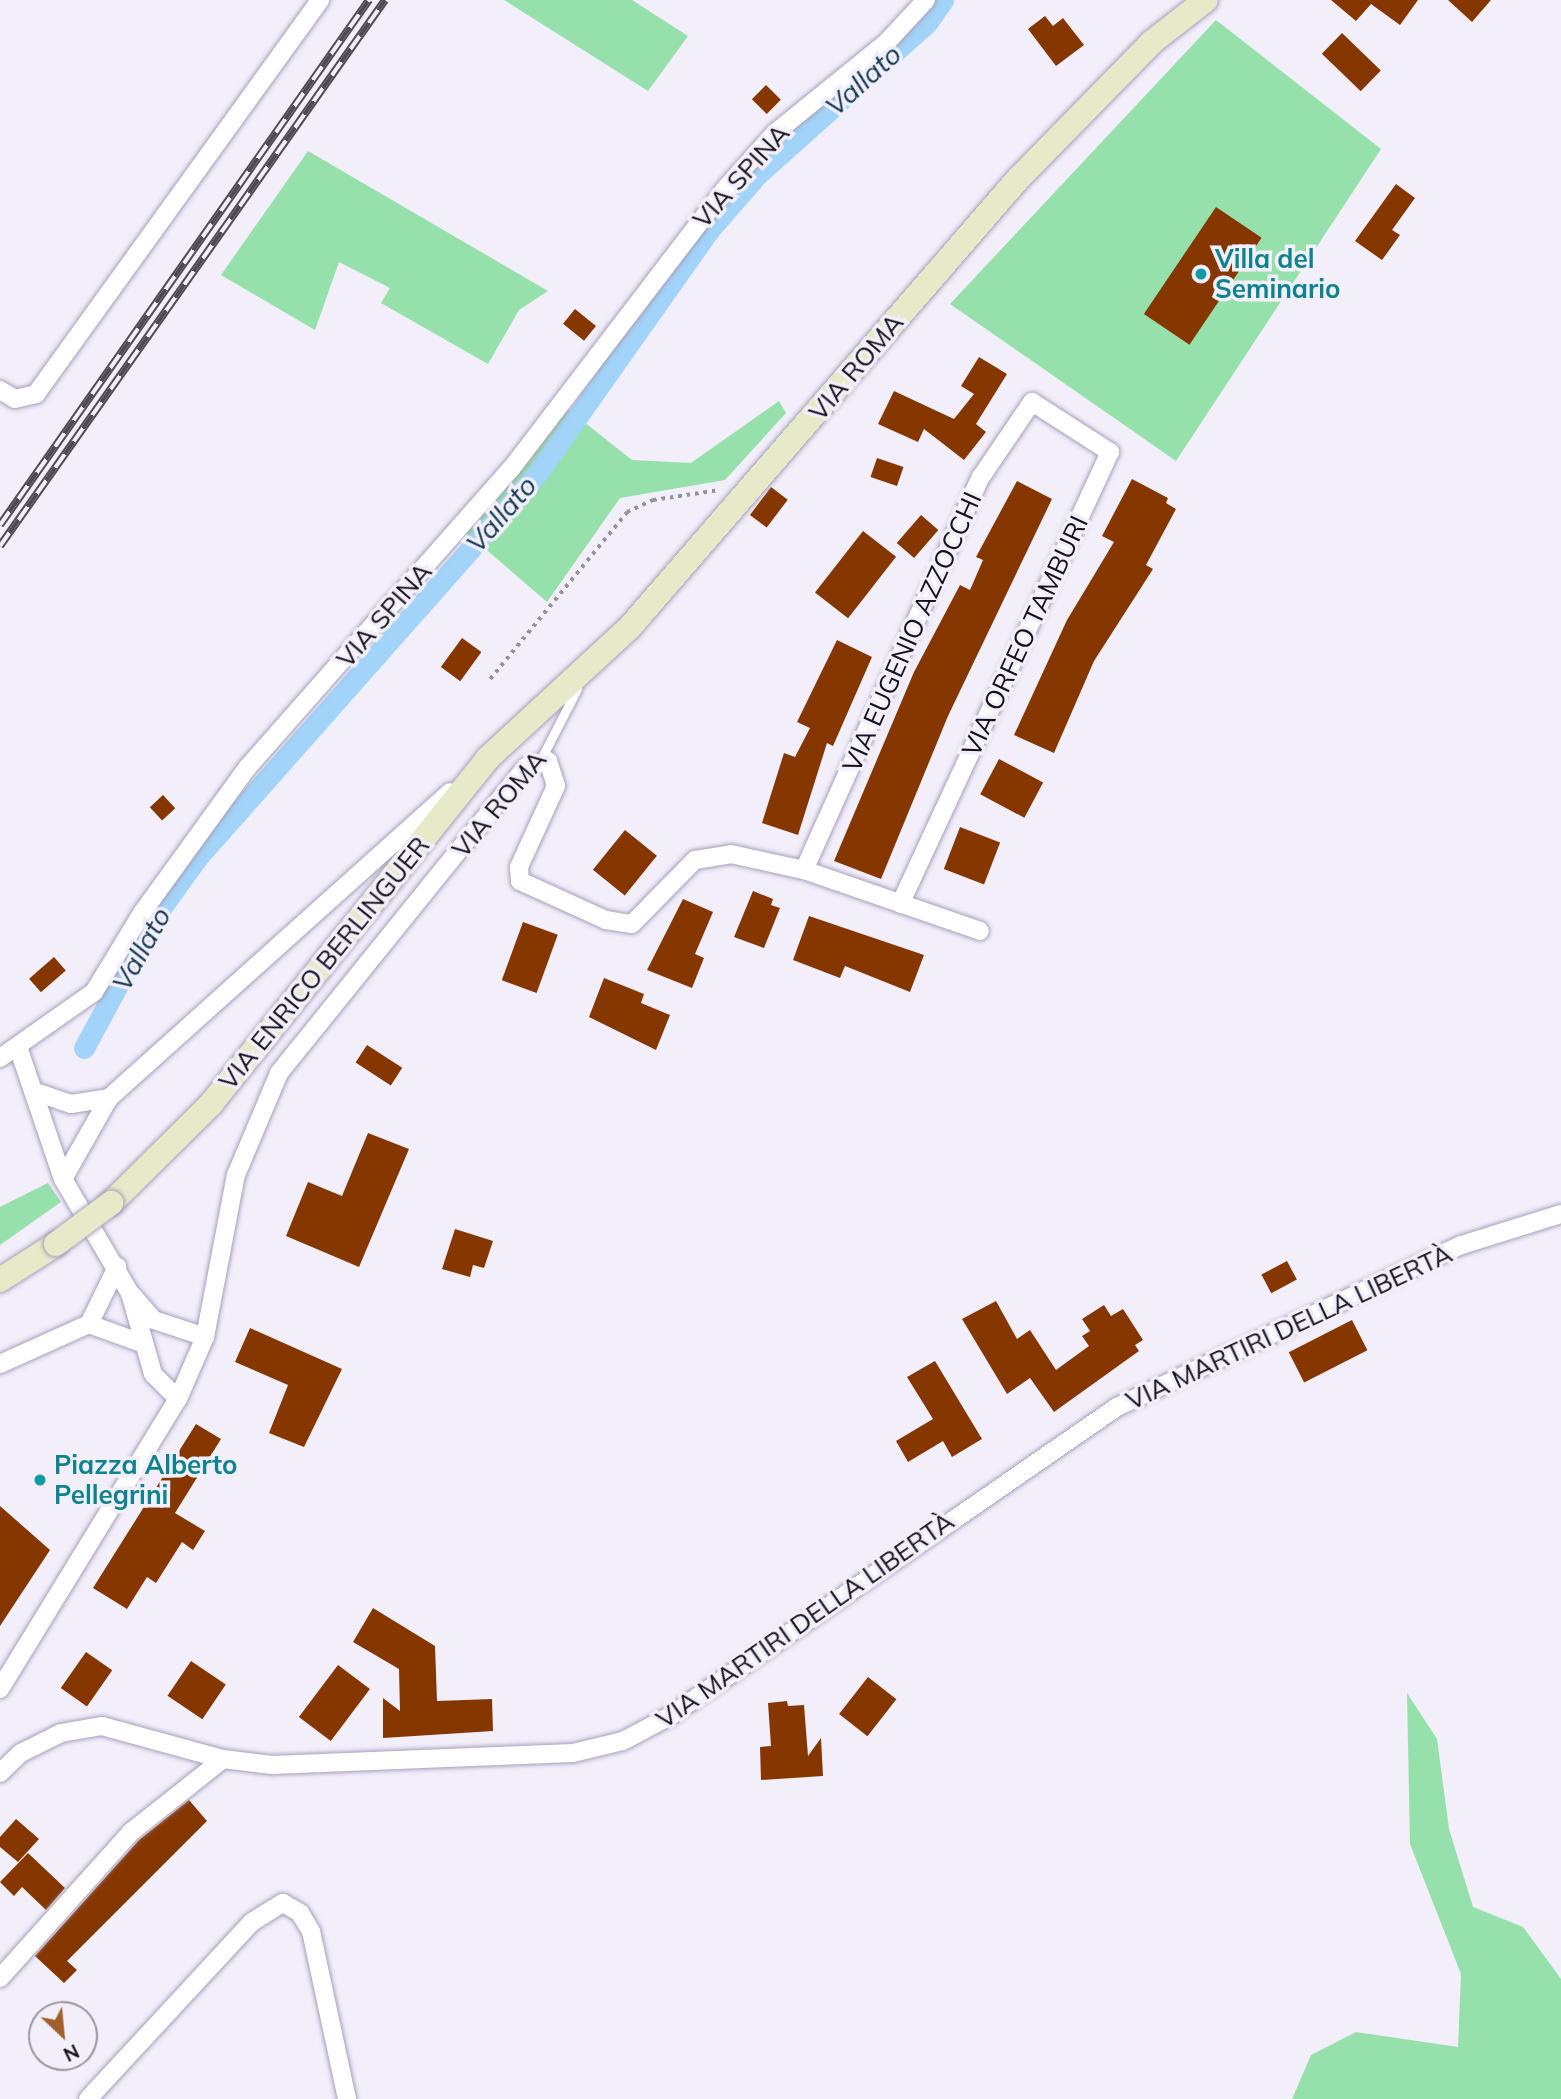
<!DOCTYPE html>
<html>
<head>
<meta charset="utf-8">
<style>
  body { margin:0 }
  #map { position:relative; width:1561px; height:2099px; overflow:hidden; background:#f2eefa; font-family:Mulish,sans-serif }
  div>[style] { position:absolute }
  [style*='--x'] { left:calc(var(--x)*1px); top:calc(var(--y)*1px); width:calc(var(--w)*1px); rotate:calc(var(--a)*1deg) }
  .green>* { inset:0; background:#96e0ab }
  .canal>* { height:21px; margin:-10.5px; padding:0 10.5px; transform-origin:10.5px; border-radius:10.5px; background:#a1d4f8 }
  .building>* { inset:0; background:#863700; transform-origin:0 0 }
  .path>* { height:3.5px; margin-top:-1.75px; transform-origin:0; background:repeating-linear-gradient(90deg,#96929d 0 3.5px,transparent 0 8.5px) }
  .roads { filter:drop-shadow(0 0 2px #a99fbc) drop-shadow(0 0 2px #a99fbc) }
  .service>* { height:9px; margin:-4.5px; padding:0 4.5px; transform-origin:4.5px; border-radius:4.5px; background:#fff }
  .minor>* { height:18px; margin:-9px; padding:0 9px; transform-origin:9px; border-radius:9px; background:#fff }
  .secondary>* { height:24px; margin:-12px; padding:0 12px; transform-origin:12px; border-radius:12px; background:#e6eac8 }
  .rail>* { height:8px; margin-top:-4px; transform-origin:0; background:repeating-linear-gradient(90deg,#f2eefa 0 16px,#4e4a56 0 32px); box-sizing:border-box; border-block:2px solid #4e4a56 }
  .bridges { filter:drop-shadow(0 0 2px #a99fbc) drop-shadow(0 0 2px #a99fbc) }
  .secondary-bridge>* { height:24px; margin:-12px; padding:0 12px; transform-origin:12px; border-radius:12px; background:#e6eac8 }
  .dots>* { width:19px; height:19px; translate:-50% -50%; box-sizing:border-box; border:4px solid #f2eefa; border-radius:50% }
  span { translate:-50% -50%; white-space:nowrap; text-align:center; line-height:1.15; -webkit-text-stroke:7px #f2eefa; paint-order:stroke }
  .street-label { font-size:26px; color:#15111c }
  .culture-label { font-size:26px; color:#0d838f; font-weight:700 }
  .left { translate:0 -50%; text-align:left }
  .water-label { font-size:28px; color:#143a53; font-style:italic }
  .north { position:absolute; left:28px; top:2001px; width:70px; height:70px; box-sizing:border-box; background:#f2eefa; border:2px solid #9a96a1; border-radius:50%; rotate:154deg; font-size:19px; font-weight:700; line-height:28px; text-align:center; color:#15111c }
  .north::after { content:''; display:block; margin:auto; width:24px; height:32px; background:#a2602c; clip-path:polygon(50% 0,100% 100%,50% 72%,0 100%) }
</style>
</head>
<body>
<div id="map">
  <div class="green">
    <div style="clip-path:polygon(504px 0,632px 0,688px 36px,648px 91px)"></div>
    <div style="clip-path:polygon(1216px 20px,1381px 149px,1176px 461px,950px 304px)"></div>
    <div style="clip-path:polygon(308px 151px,548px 291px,519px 310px,488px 364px,381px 303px,390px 288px,339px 262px,315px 330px,221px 275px)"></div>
    <div style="clip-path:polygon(779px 401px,786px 413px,725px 480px,620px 498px,547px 602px,482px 546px,461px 536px,565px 407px,632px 460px,691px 463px)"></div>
    <div style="clip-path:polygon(48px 1183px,61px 1202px,0 1245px,0 1207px)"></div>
    <div style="clip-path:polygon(1407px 1693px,1437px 1739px,1449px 1829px,1473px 1907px,1523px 1927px,1561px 1979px,1561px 2099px,1292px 2099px,1311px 2055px,1356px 2032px,1458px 2047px,1461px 1974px,1410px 1844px)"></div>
  </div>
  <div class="canal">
    <div style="--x:84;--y:1048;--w:148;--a:-61.7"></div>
    <div style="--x:154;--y:918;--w:74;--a:-54.4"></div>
    <div style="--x:197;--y:858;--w:513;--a:-48.48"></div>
    <div style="--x:537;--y:474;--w:299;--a:-54.8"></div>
    <div style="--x:709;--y:230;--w:73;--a:-48.9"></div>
    <div style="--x:757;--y:175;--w:228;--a:-41.8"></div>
    <div style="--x:927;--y:23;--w:28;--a:-55"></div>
  </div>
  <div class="building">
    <div style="clip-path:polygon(1331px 0,1418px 0,1400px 25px,1371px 4px,1356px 21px)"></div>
    <div style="clip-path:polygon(1448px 0,1491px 0,1472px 22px)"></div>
    <div style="clip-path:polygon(1045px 16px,1053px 26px,1063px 18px,1084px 45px,1056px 66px,1028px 29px)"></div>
    <div style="left:1342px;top:33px;width:54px;height:29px;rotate:44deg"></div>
    <div style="left:766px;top:85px;width:21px;height:20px;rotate:45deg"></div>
    <div style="clip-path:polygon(1396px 184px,1415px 198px,1392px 230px,1400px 235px,1382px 260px,1355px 241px)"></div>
    <div style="left:1216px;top:207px;width:55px;height:129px;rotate:34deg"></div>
    <div style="left:575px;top:309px;width:27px;height:19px;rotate:39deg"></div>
    <div style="clip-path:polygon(979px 357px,1007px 374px,976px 424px,986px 432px,964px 460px,924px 429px,918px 442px,878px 424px,894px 391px,954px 419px,974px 394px,961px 386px)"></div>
    <div style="left:877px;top:458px;width:28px;height:20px;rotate:19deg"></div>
    <div style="clip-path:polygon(1132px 479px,1168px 498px,1166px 503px,1176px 509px,1146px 565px,1153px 569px,1094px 661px,1054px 753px,1014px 735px,1067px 620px,1114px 542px,1102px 536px)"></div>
    <div style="clip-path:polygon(1017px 481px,1052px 499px,948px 716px,881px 879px,834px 861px,914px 672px,960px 585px,970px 590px,983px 560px,976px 557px)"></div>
    <div style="left:771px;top:487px;width:21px;height:35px;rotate:37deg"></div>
    <div style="left:921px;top:515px;width:23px;height:37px;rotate:41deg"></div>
    <div style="left:863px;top:531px;width:42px;height:78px;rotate:38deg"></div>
    <div style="left:462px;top:638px;width:24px;height:36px;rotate:36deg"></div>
    <div style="clip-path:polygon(837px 640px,872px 657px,833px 746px,827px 743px,798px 835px,762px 823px,784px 753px,795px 757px,810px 728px,797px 722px)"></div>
    <div style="left:999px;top:759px;width:50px;height:40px;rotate:28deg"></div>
    <div style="left:163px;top:795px;width:18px;height:18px;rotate:47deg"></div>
    <div style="left:960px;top:827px;width:43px;height:45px;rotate:21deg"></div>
    <div style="left:625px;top:830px;width:41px;height:51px;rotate:39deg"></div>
    <div style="clip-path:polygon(753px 891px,773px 899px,771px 905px,780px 908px,764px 948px,734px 937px)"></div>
    <div style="clip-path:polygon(683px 899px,713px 912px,695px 954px,704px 958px,692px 988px,647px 970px)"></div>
    <div style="clip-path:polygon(809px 916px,924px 955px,910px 992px,845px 966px,840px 978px,793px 960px)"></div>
    <div style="left:523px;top:922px;width:37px;height:62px;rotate:20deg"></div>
    <div style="left:54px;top:957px;width:18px;height:33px;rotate:49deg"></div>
    <div style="clip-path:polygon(604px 978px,644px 994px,641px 1003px,670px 1015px,656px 1050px,589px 1017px)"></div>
    <div style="left:367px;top:1045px;width:42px;height:21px;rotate:33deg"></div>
    <div style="clip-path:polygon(368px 1133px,409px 1149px,359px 1267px,286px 1236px,308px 1182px,342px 1196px)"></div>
    <div style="clip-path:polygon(455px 1229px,493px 1241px,484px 1268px,473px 1265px,470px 1277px,442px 1269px)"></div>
    <div style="left:1287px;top:1261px;width:21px;height:29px;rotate:62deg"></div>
    <div style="clip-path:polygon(996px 1301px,1017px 1339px,1030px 1330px,1056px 1370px,1089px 1346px,1082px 1336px,1090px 1331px,1082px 1319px,1104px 1305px,1111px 1316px,1123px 1309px,1143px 1340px,1135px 1345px,1139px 1351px,1054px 1412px,1030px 1378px,1007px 1394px,962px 1319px)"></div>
    <div style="left:1352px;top:1320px;width:34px;height:71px;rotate:63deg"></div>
    <div style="clip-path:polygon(250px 1328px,342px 1369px,304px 1447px,269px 1433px,288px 1385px,235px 1362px)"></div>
    <div style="clip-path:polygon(935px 1361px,982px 1439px,952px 1457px,943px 1441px,908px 1462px,896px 1441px,933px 1419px,907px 1377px)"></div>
    <div style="clip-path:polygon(196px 1424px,221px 1439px,175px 1513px,205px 1531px,193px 1550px,182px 1542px,156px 1583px,147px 1577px,127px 1609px,93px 1588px)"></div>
    <div style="clip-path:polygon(0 1506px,50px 1550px,0 1626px)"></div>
    <div style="clip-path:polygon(373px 1608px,435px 1646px,437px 1701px,492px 1699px,493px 1731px,383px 1738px,383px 1698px,400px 1711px,399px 1669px,353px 1642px)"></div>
    <div style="left:86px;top:1652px;width:32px;height:44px;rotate:35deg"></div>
    <div style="left:191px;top:1661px;width:42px;height:42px;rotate:34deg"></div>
    <div style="left:338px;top:1665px;width:40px;height:65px;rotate:37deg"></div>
    <div style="left:868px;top:1677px;width:36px;height:47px;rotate:38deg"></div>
    <div style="clip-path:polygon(787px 1701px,788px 1706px,804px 1705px,808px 1756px,821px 1738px,823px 1776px,761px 1780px,760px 1747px,771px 1746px,768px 1703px)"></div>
    <div style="clip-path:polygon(189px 1800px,207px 1821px,67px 1961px,77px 1970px,64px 1983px,35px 1956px,139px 1840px)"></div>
    <div style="clip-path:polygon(16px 1819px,39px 1839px,18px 1862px,0 1847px,0 1837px)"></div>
    <div style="clip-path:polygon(28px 1853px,65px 1888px,46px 1910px,22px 1887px,14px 1896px,0 1882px)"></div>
  </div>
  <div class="path">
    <div style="--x:490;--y:679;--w:216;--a:-50.6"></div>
    <div style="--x:627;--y:512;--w:29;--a:-25"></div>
    <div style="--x:653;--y:500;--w:67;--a:-8.6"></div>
  </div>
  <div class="roads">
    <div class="service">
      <div style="--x:541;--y:759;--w:79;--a:-62.8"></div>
    </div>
    <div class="minor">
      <div style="--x:0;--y:390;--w:17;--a:31"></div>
      <div style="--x:15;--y:399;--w:22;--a:-13"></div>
      <div style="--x:36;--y:394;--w:486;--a:-54.2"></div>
      <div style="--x:804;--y:870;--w:431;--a:-65.8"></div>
      <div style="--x:981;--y:477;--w:91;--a:-55.8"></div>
      <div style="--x:1032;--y:402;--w:93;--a:32.7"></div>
      <div style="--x:1110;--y:452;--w:498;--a:114.9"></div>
      <div style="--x:18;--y:1047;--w:139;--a:71.2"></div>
      <div style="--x:63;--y:1179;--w:132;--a:59.6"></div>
      <div style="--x:130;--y:1293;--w:84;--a:74.1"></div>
      <div style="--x:153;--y:1374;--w:35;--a:45"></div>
      <div style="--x:0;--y:1058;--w:115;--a:-35.1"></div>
      <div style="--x:94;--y:992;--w:92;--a:-58.7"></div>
      <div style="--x:142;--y:913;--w:179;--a:-54.1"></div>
      <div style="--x:247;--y:768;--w:399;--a:-48.6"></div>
      <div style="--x:511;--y:469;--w:351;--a:-52.6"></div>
      <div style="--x:724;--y:190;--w:76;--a:-48.2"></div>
      <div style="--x:775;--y:133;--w:144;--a:-39.1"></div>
      <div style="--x:887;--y:42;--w:57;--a:-47.1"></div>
      <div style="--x:33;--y:1091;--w:40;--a:18.9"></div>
      <div style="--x:71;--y:1104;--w:38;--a:-9"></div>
      <div style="--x:63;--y:1179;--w:93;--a:-60.4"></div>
      <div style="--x:109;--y:1098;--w:458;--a:-41.9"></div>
      <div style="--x:132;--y:1295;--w:33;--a:49"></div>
      <div style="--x:154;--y:1320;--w:54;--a:18.4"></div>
      <div style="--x:89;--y:1324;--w:55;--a:20.1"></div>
      <div style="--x:0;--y:1364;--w:98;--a:-24.2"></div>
      <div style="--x:89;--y:1324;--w:64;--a:-63.8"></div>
      <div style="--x:0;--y:1689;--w:340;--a:-58.5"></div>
      <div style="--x:178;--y:1399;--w:68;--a:-66.5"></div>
      <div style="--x:205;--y:1337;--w:165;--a:-79.2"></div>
      <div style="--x:236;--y:1175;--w:111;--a:-67.1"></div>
      <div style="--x:279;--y:1073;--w:393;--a:-51.1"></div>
      <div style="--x:526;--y:767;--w:23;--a:-15"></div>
      <div style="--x:548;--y:761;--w:26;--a:72"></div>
      <div style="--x:556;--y:786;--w:89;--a:114.6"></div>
      <div style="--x:519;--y:867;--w:14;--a:86"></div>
      <div style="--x:520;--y:881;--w:94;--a:24.4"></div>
      <div style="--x:606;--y:920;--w:26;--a:9"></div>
      <div style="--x:632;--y:924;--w:90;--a:-45.5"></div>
      <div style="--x:695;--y:860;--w:36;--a:-9"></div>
      <div style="--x:731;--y:854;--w:75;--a:12.4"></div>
      <div style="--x:804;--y:870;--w:186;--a:19.1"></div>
      <div style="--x:0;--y:1773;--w:29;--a:-44"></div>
      <div style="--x:21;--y:1753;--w:45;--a:-26.6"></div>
      <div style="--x:61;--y:1733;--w:42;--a:-9.7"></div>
      <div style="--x:102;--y:1726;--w:125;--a:15.3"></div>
      <div style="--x:223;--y:1759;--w:49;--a:7"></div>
      <div style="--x:272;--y:1765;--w:301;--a:-2.3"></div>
      <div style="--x:573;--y:1753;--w:51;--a:-13.5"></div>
      <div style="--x:623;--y:1741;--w:53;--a:-28"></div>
      <div style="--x:670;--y:1716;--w:543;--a:-34.66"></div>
      <div style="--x:1117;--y:1407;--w:381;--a:-25.2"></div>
      <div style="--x:1462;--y:1245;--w:104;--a:-17.4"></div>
      <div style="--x:0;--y:1978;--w:196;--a:-48.1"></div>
      <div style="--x:131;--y:1832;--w:117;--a:-38.4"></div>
      <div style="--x:88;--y:2099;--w:241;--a:-47.2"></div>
      <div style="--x:252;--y:1922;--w:36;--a:-32"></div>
      <div style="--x:283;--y:1903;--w:20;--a:30"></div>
      <div style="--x:300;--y:1913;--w:21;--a:59"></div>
      <div style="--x:311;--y:1931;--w:172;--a:77.9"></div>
    </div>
    <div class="secondary">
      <div style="--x:111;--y:1203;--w:141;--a:-44.7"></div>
      <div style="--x:211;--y:1104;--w:442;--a:-51.3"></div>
      <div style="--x:487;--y:759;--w:195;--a:-42.7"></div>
      <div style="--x:630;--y:627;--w:593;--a:-49.11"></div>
      <div style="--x:1018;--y:179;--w:192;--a:-45.6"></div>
      <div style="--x:1152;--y:42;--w:68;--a:-37.9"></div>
      <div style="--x:0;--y:1280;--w:67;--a:-32.7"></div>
    </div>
  </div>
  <div class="rail">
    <div style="--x:0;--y:525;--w:642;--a:-54.9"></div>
    <div style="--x:0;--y:546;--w:668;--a:-54.81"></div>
  </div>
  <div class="bridges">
    <div class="secondary-bridge">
      <div style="--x:56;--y:1244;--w:69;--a:-36.7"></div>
    </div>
  </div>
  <div class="dots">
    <div style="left:1201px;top:274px;background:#0f9aa8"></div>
    <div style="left:40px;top:1480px;background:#0f9aa8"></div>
  </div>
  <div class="street-label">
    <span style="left:741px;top:176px;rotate:-48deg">VIA SPINA</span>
    <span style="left:856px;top:367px;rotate:-50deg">VIA ROMA</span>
    <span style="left:384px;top:615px;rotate:-49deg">VIA SPINA</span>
    <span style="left:912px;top:632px;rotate:-66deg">VIA EUGENIO AZZOCCHI</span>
    <span style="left:1025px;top:636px;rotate:-65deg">VIA ORFEO TAMBURI</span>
    <span style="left:499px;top:804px;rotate:-50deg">VIA ROMA</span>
    <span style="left:324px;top:963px;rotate:-51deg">VIA ENRICO BERLINGUER</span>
    <span style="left:1289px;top:1327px;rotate:-25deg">VIA MARTIRI DELLA LIBERTÀ</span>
    <span style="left:805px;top:1620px;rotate:-35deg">VIA MARTIRI DELLA LIBERTÀ</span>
  </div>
  <div class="culture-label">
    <span class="left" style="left:1215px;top:274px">Villa del<br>Seminario</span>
    <span class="left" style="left:54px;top:1480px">Piazza Alberto<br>Pellegrini</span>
  </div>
  <div class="water-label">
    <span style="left:863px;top:80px;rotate:-42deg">Vallato</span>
    <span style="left:501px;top:514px;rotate:-49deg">Vallato</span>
    <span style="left:141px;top:949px;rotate:-61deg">Vallato</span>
  </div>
  <div class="north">N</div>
</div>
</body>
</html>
